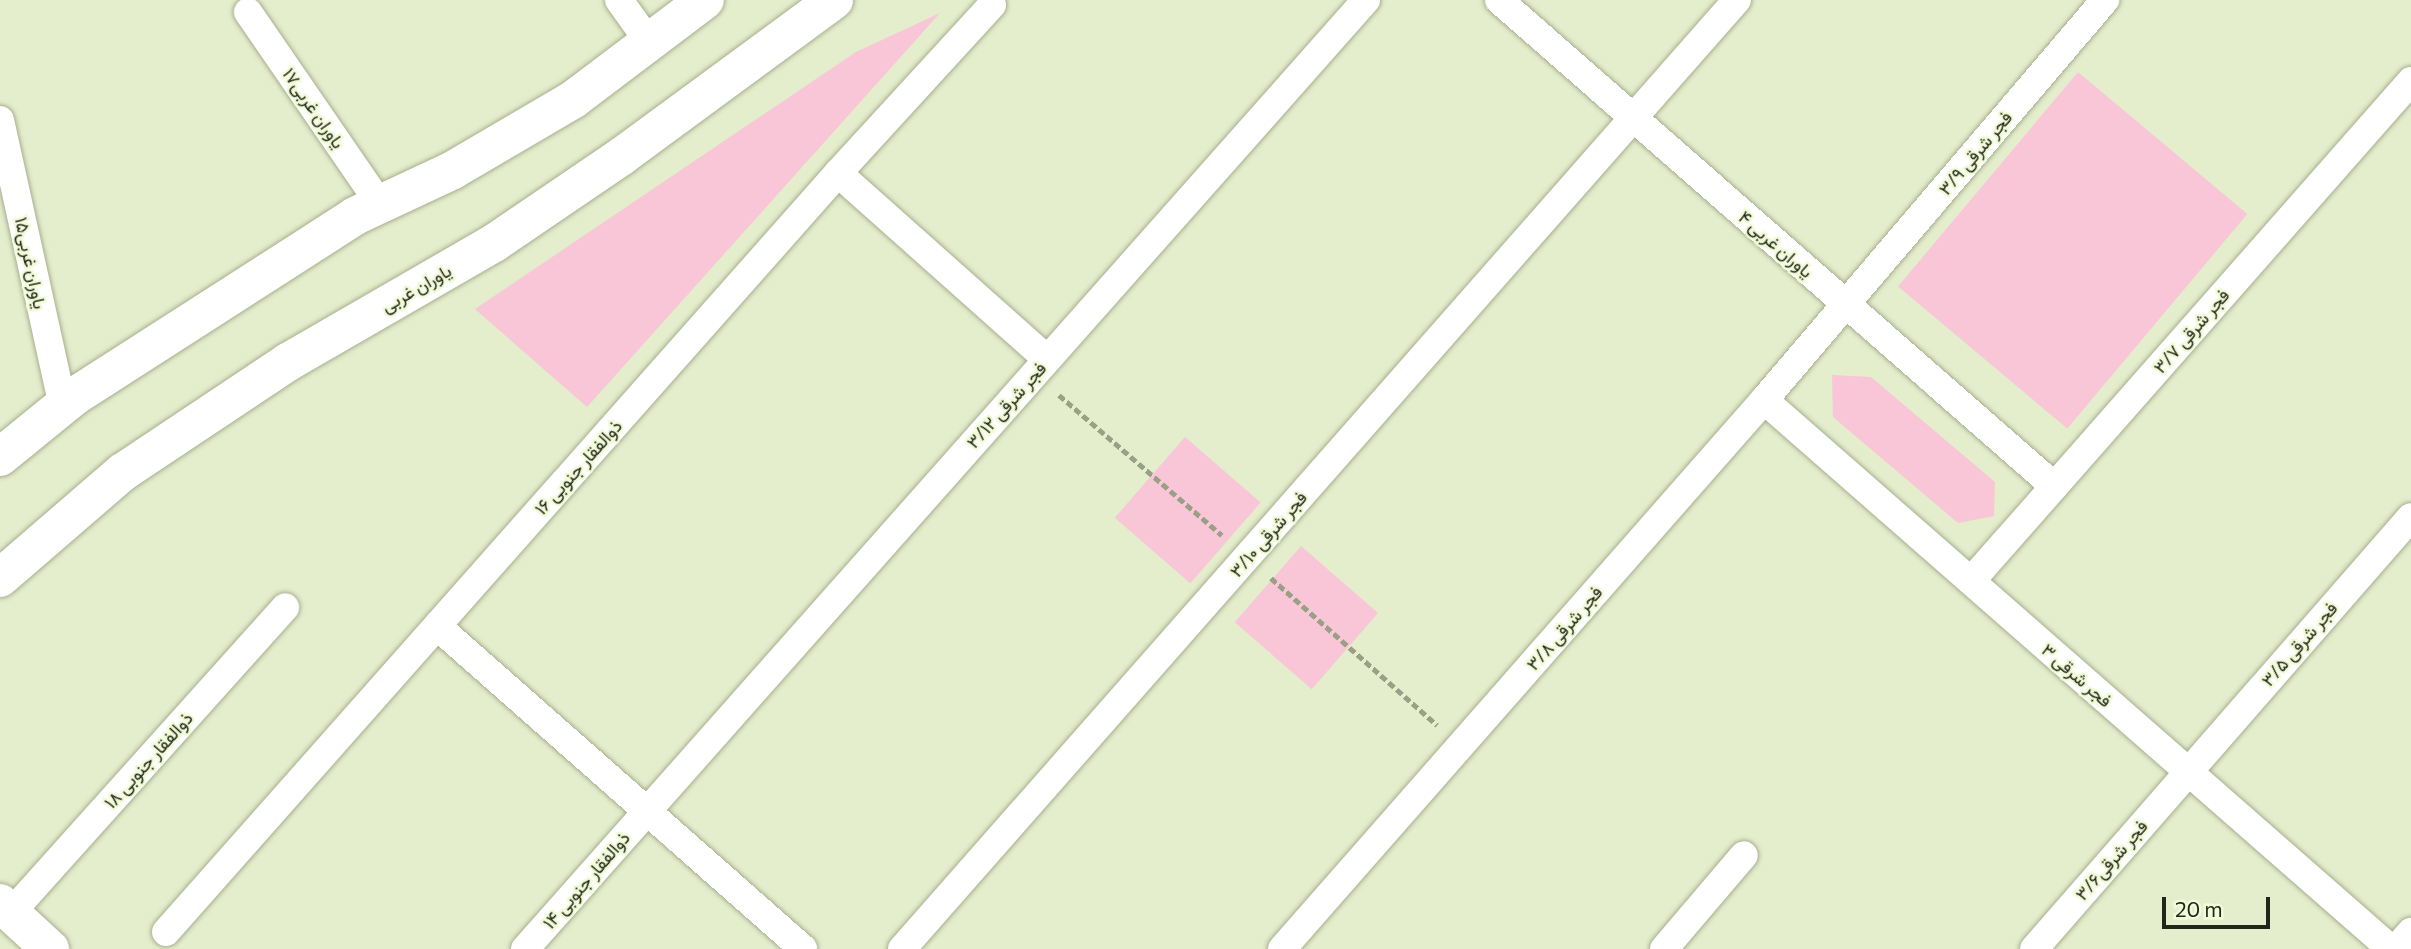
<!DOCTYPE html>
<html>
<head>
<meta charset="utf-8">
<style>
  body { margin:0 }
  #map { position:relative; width:2411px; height:949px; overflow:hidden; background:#e4edcc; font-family:Commissioner,Vazirmatn,sans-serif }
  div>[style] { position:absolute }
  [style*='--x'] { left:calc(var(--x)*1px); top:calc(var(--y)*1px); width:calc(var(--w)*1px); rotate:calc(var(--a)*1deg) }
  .green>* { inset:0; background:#f8c6d7; transform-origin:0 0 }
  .path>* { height:4.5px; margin-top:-2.25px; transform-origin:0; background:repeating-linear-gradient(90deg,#99a086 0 7px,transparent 0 10.5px) }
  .roads { filter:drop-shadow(0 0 2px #a7af8f) drop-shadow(0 0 2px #a7af8f) }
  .minor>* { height:28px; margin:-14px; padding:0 14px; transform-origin:14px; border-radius:14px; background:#fff }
  .secondary>* { height:38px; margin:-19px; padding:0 19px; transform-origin:19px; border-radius:19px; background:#fff }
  span { translate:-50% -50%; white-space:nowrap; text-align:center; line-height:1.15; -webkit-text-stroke:5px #f2fbd9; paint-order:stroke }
  .street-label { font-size:18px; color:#222619 }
  .scale { position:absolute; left:2162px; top:897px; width:108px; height:32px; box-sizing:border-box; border:4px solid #222619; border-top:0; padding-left:9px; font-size:21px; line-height:24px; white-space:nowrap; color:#222619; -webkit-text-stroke:5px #f2fbd9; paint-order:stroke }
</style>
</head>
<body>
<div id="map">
  <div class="green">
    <div style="clip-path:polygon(940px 13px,587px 407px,475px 309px,856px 52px)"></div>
    <div style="left:2078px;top:72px;width:221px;height:280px;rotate:40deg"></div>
    <div style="clip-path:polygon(1832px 375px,1871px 377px,1995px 482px,1994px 516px,1958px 523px,1833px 417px)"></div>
    <div style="left:1185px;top:437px;width:100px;height:107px;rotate:41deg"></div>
    <div style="left:1301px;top:546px;width:102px;height:101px;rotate:41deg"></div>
  </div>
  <div class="path">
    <div style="--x:1059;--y:395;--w:215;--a:40.7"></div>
    <div style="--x:1271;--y:578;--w:222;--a:41.5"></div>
  </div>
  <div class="roads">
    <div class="minor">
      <div style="--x:619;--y:0;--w:52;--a:54.5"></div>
      <div style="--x:1499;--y:0;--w:738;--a:41.21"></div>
      <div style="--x:248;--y:12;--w:233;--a:55.5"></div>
      <div style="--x:0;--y:120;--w:293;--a:77.6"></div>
      <div style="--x:838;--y:173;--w:280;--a:41.7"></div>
      <div style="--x:1764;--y:400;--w:833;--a:41.21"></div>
      <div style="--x:1971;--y:581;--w:666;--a:-48.65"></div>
      <div style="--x:437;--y:626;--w:488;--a:41.4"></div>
      <div style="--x:10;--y:914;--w:412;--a:-48.1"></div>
      <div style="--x:166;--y:932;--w:1014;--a:-48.48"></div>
      <div style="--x:838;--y:173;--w:228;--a:-47.5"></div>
      <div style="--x:525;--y:949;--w:1268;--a:-48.45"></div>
      <div style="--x:902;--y:949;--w:1264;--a:-48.66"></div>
      <div style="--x:1282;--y:949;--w:731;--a:-48.72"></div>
      <div style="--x:1764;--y:400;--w:526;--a:-49.55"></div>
      <div style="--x:1664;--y:949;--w:123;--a:-49.6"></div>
      <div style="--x:2034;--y:949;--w:573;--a:-48.89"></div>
      <div style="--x:2396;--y:949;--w:23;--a:-49"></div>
    </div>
    <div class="secondary">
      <div style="--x:0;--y:457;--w:97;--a:-39.1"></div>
      <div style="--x:75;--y:396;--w:333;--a:-32.7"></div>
      <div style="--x:355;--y:216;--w:108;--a:-25.1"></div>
      <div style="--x:453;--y:170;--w:140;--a:-30.4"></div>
      <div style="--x:574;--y:99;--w:164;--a:-37.1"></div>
      <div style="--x:0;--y:578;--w:162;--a:-40.8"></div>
      <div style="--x:123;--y:472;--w:198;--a:-33.7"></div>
      <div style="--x:288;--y:362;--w:238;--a:-30"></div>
      <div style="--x:494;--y:243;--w:155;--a:-34.2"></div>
      <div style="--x:622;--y:156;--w:263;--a:-36.3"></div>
      <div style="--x:0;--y:903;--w:68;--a:42.6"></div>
    </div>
  </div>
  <div class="street-label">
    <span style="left:314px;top:108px;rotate:55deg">یاوران غربی۱۷</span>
    <span style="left:1975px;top:153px;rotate:-50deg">۳/۹ فجر شرقی</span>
    <span style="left:1776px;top:244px;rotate:41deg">۴ یاوران غربی</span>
    <span style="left:31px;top:263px;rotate:78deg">یاوران غربی۱۵</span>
    <span style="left:416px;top:288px;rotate:-30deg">یاوران غربی</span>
    <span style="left:2191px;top:331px;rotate:-49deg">۳/۷ فجر شرقی</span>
    <span style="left:1006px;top:405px;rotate:-48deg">۳/۱۲ فجر شرقی</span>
    <span style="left:578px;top:467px;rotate:-48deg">۱۶ ذوالفقار جنوبی</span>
    <span style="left:1268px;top:534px;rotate:-49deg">۳/۱۰ فجر شرقی</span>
    <span style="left:1564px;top:628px;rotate:-49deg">۳/۸ فجر شرقی</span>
    <span style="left:2299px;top:644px;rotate:-49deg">۳/۵ فجر شرقی</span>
    <span style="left:2077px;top:675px;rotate:41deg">۳ فجر شرقی</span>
    <span style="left:148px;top:760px;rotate:-48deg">۱۸ ذوالفقار جنوبی</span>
    <span style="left:2111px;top:860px;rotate:-49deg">فجر شرقی۳/۶</span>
    <span style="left:586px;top:880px;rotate:-49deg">۱۴ ذوالفقار جنوبی</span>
  </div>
  <div class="scale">20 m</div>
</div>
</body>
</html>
